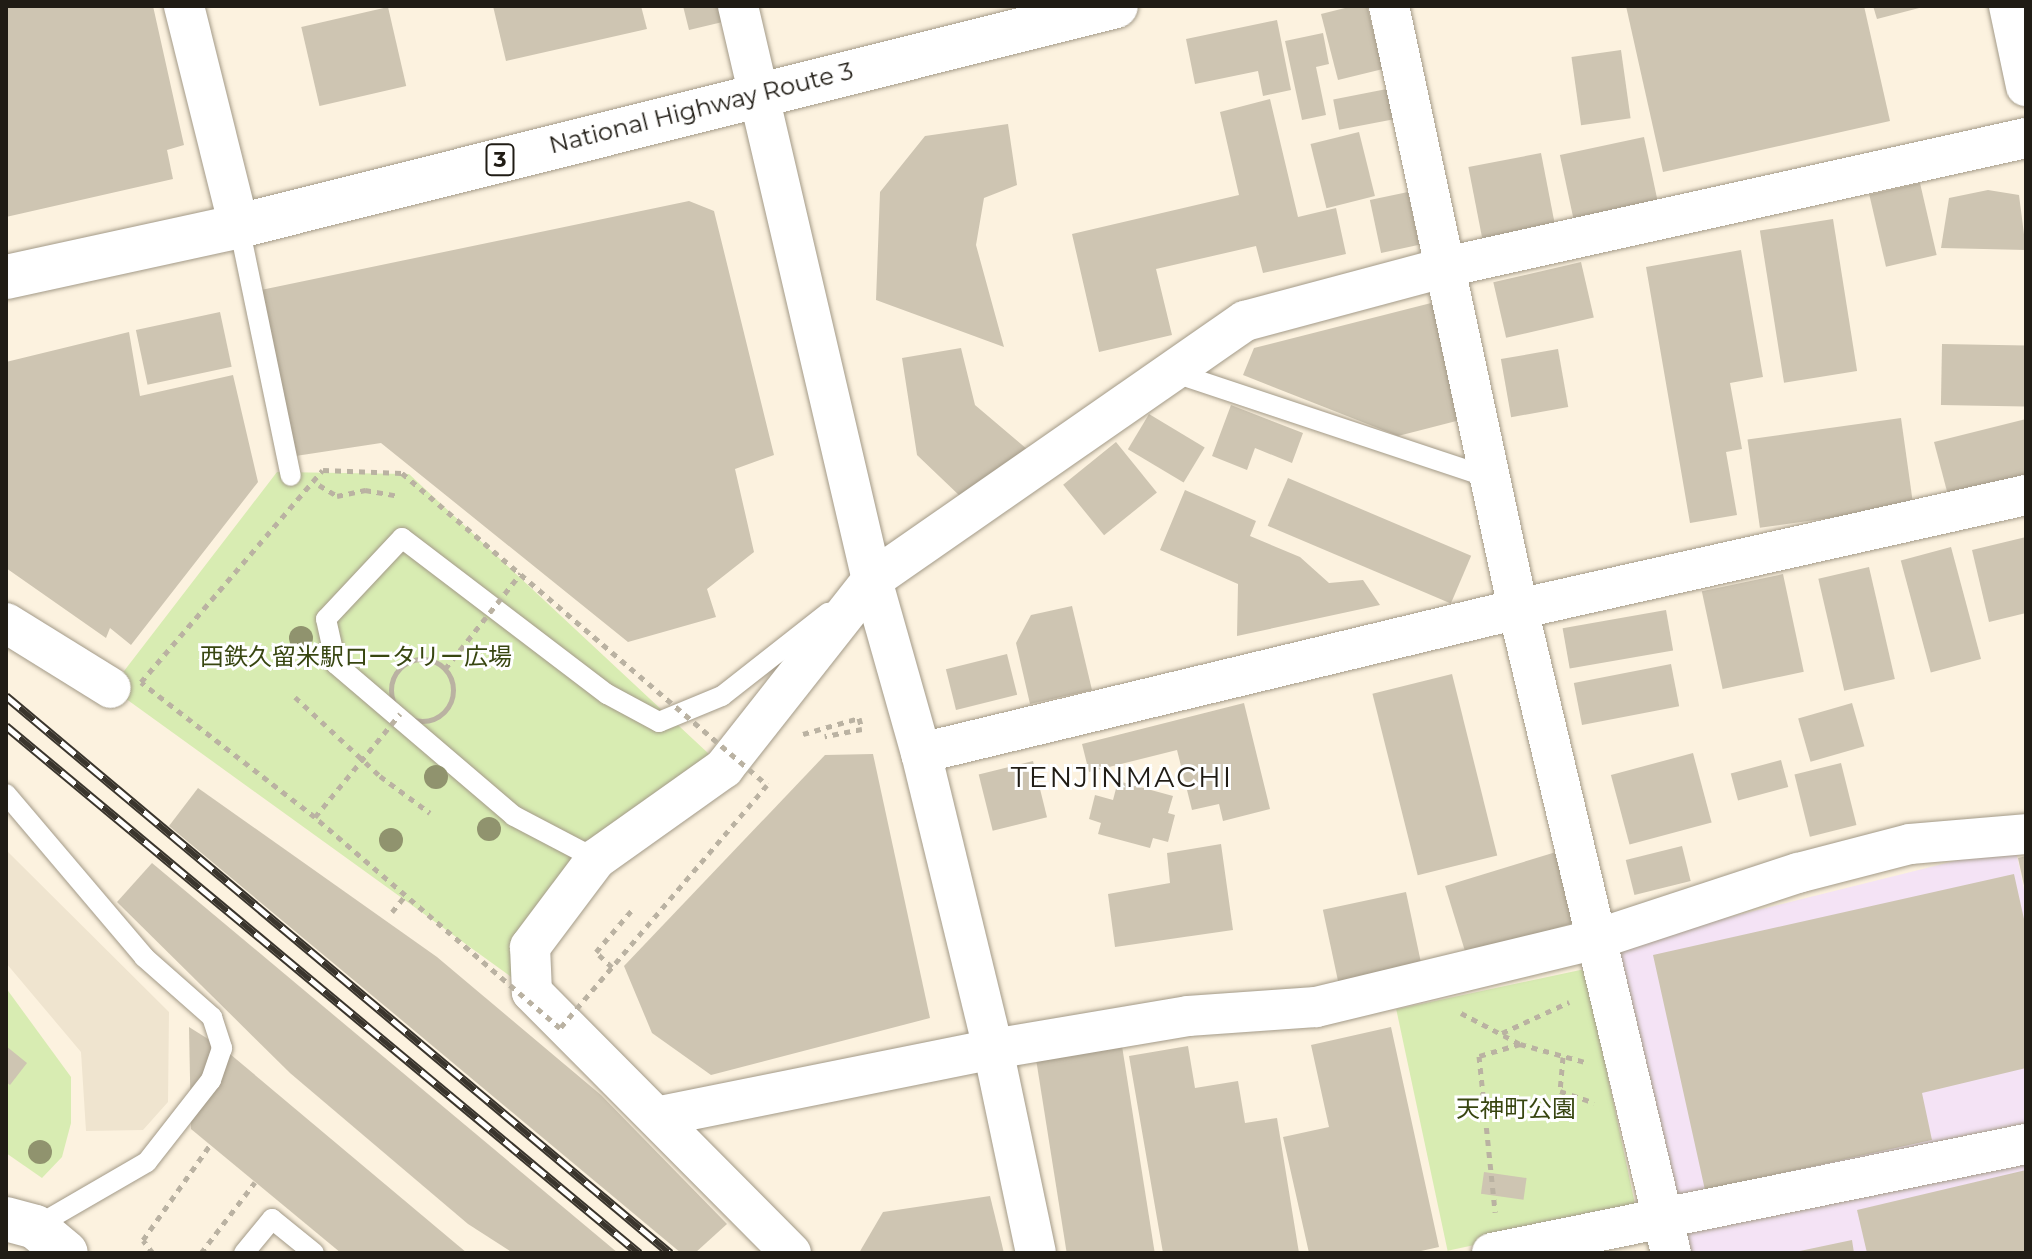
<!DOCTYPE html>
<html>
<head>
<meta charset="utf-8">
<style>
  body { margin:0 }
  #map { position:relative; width:2032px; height:1259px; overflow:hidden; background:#fcf2df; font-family:Montserrat,"Noto Sans JP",sans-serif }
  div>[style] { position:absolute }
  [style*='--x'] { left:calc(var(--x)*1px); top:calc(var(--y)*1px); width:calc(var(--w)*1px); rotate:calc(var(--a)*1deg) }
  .industrial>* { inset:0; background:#efe4cf }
  .medical>* { inset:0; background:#f4e3f5 }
  .green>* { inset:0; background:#d8ecb2; transform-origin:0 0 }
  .building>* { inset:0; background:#cec5b2; transform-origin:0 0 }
  .path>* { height:5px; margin-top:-2.5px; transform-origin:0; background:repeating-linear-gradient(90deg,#bab2a2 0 6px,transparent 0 12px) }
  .path>.ring { margin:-2.5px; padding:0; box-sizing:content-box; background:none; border:5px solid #bab2a2; border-radius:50% }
  .roads { filter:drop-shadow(0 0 2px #a39a88) drop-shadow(0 0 2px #a39a88) }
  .lane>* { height:20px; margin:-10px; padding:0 10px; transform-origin:10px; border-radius:10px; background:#fff }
  .street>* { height:40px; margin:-20px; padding:0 20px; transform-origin:20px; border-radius:20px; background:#fff }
  .secondary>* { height:44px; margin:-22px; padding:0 22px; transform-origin:22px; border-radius:22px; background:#fff }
  .highway>* { height:44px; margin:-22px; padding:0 22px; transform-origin:22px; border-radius:22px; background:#fff }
  .rail>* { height:9px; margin-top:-4.5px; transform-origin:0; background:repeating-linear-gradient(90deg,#fff 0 18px,#3a352d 0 36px); box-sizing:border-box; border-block:2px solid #3a352d }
  .path-bridge>* { height:5px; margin-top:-2.5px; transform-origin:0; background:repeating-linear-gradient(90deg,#bab2a2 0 6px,transparent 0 12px) }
  .trees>* { width:24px; height:24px; margin:-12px; border-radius:50%; background:#90936e }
  span { translate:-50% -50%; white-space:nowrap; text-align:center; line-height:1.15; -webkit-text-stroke:6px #fff; paint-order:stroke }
  .shield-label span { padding:2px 6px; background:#fff; border:2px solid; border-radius:6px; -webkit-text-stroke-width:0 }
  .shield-label { font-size:22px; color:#201c15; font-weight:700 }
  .street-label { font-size:24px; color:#201c15 }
  .park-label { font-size:24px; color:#384611 }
  .quarter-label { font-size:28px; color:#201c15; letter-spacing:2px }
  .frame { position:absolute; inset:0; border:8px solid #201c15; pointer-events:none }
</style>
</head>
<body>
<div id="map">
  <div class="industrial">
    <div style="clip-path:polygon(6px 850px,169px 1012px,168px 1102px,143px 1130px,86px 1131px,81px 1052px,6px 963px)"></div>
  </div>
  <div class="medical">
    <div style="clip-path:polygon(2015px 846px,2026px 899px,2026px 1136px,1672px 1208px,1609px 947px)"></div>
    <div style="clip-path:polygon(2026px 1156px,2026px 1253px,1684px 1253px,1679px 1229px)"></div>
  </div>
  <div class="green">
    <div style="clip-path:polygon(277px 472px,409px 474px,724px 768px,596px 859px,532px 992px,111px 688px)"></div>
    <div style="left:1585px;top:969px;width:247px;height:193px;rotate:78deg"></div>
    <div style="clip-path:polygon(6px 988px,71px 1077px,71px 1123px,62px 1157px,42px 1178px,6px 1153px)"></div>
  </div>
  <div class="building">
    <div style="clip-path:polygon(6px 6px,153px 6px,184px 145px,167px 150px,173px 179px,6px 217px)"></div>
    <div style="clip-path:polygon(493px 6px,641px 6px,647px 29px,506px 61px)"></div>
    <div style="clip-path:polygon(683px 6px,727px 6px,731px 20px,689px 30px)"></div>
    <div style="clip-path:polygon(1353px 6px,1367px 6px,1383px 69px,1338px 80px,1321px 14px)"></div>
    <div style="clip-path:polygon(1626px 6px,1864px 6px,1890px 121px,1663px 172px)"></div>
    <div style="clip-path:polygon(1873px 6px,1922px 6px,1923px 7px,1877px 19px)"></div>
    <div style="left:388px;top:7px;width:81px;height:89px;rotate:77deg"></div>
    <div style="clip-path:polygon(1277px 20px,1291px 90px,1263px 96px,1258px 71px,1195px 84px,1186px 39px)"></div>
    <div style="clip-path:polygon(1323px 33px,1329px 64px,1316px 67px,1326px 115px,1302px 120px,1285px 41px)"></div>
    <div style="left:1621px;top:50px;width:69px;height:50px;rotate:82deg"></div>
    <div style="left:1397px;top:87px;width:31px;height:65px;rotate:79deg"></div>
    <div style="clip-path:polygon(1270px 99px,1298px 217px,1336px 208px,1346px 254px,1263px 273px,1256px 246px,1156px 269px,1172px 335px,1099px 352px,1072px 234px,1239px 195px,1220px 112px)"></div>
    <div style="clip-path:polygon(1008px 124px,1017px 185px,984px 198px,976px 245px,1004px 347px,876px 300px,880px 192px,925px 136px)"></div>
    <div style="left:1359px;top:132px;width:66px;height:50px;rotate:76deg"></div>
    <div style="left:1644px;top:137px;width:66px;height:86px;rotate:78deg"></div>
    <div style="left:1541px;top:153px;width:74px;height:74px;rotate:79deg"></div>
    <div style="left:1920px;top:183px;width:74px;height:52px;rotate:77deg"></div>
    <div style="clip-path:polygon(1988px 190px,2019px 195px,2026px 250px,1941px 248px,1949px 198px)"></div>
    <div style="left:1408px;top:192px;width:54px;height:39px;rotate:78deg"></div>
    <div style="clip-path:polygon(689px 201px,714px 211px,774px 455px,735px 469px,754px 552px,707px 589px,716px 617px,628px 642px,381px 443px,289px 457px,261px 290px)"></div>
    <div style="left:1833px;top:219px;width:154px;height:74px;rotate:81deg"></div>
    <div style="clip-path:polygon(1741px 250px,1763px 377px,1730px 383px,1742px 449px,1726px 452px,1737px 515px,1690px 523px,1646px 267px)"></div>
    <div style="left:1581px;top:262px;width:57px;height:90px;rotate:77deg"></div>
    <div style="clip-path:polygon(1439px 301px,1468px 418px,1398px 436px,1243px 375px,1254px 348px)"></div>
    <div style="left:220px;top:312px;width:56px;height:86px;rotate:78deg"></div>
    <div style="clip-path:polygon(129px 332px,140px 396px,233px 375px,258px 482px,131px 645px,110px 628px,106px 638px,6px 568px,6px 362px)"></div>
    <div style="left:1942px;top:344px;width:84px;height:61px;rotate:1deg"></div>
    <div style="clip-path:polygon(961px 348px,975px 405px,1028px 450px,962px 498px,917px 455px,902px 358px)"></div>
    <div style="left:1558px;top:349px;width:59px;height:58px;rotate:80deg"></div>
    <div style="clip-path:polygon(1231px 405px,1303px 433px,1292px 463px,1255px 448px,1247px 470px,1212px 456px)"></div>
    <div style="left:1149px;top:414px;width:65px;height:41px;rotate:31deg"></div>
    <div style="left:1901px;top:418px;width:89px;height:155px;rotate:82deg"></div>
    <div style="clip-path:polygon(2026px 419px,2026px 480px,1949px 499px,1934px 442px)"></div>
    <div style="left:1116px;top:442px;width:65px;height:68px;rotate:51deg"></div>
    <div style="left:1288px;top:478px;width:199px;height:52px;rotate:23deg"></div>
    <div style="clip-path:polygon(1185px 490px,1256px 521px,1250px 536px,1300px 557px,1329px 583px,1363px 580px,1380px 605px,1237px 636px,1238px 584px,1160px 550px)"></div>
    <div style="clip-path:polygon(2026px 537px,2026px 613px,1989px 622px,1972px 550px)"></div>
    <div style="left:1951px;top:547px;width:116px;height:52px;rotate:75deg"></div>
    <div style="left:1869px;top:567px;width:115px;height:52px;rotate:77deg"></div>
    <div style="left:1783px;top:574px;width:100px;height:83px;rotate:78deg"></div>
    <div style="clip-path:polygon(1072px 606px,1092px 690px,1030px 704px,1016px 643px,1031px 615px)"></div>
    <div style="left:1666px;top:610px;width:41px;height:105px;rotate:80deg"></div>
    <div style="left:1007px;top:654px;width:42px;height:63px;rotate:76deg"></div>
    <div style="left:1671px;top:664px;width:43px;height:99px;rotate:79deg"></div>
    <div style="left:1452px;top:674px;width:187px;height:82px;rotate:76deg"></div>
    <div style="clip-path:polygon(1244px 703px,1270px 809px,1223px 821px,1219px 804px,1192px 810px,1177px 750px,1089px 772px,1082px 744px)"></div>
    <div style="left:1852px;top:703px;width:45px;height:56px;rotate:74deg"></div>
    <div style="left:1693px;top:753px;width:72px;height:85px;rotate:75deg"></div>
    <div style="clip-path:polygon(873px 754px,930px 1018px,711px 1075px,652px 1033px,624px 966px,825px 755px)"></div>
    <div style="left:1781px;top:760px;width:28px;height:52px;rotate:75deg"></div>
    <div style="left:1033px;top:761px;width:58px;height:56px;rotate:76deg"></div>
    <div style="left:1841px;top:763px;width:64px;height:48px;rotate:76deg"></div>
    <div style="clip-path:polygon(1118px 781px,1173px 796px,1168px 813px,1175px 815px,1168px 842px,1153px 838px,1150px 848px,1098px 834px,1101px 823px,1089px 819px,1095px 795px,1113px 800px)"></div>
    <div style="clip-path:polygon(198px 788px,437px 957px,601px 1095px,727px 1224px,695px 1253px,681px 1253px,169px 826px)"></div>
    <div style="clip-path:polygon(1221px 844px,1233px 930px,1115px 947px,1108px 894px,1170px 883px,1167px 853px)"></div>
    <div style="left:1682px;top:846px;width:36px;height:58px;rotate:76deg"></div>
    <div style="left:1556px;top:852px;width:73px;height:116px;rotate:73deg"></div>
    <div style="clip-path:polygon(2026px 856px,2026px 889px,2025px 890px,2018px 858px)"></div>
    <div style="clip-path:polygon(152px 863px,618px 1253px,513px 1253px,468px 1224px,290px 1073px,117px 902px)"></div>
    <div style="clip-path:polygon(2014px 874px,2026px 928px,2026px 1068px,1922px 1093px,1932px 1140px,1705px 1190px,1653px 955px)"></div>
    <div style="left:1406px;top:892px;width:74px;height:85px;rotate:78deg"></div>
    <div style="clip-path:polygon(189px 1027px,224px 1049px,467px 1253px,341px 1253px,191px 1129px)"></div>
    <div style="clip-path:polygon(1391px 1027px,1439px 1247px,1412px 1253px,1309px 1253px,1283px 1137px,1329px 1127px,1311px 1045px)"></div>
    <div style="clip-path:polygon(6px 1046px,27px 1063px,10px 1085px,6px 1082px)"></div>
    <div style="left:1122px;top:1046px;width:210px;height:87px;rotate:81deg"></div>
    <div style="clip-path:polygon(1188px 1046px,1195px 1088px,1238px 1081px,1245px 1123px,1277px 1118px,1299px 1253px,1163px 1253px,1129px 1056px)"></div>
    <div style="clip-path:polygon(2026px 1170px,2026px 1253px,1867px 1253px,1857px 1210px)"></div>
    <div style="left:1484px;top:1172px;width:43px;height:22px;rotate:8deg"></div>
    <div style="clip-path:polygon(990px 1196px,1004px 1253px,859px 1253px,883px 1212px)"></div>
    <div style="clip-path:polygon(1852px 1240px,1854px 1253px,1796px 1253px,1795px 1252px)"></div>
  </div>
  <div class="path">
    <div style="--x:319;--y:485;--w:21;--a:31"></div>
    <div style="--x:337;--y:496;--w:29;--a:-12"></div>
    <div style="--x:365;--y:490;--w:34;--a:10"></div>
    <div class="ring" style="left:391px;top:659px;width:57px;height:57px"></div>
    <div style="--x:295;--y:697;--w:116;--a:42.9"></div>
    <div style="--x:380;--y:776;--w:62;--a:36.5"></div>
    <div style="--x:803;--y:734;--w:58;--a:-15.9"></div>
    <div style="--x:859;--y:718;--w:11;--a:75"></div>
    <div style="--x:862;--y:729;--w:38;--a:169"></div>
    <div style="--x:392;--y:912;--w:22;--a:-51"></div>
    <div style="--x:612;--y:967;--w:22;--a:-137"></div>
    <div style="--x:596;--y:952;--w:55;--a:-49.4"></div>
    <div style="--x:1461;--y:1013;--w:67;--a:27.7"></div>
    <div style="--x:1520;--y:1044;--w:43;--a:163.7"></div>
    <div style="--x:1479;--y:1056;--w:157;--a:84.1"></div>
    <div style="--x:1502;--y:1033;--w:74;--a:-24.8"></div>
    <div style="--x:1520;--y:1044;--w:67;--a:15.5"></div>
    <div style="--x:1563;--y:1057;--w:34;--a:95"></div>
    <div style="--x:1560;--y:1091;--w:36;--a:19"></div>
    <div style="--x:153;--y:1253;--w:16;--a:-128"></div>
    <div style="--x:143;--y:1240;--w:116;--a:-54.8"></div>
    <div style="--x:201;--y:1253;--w:89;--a:-52.7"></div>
  </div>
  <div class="roads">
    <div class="lane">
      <div style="--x:239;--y:226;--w:255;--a:78.3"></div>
      <div style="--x:1172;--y:372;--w:336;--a:18.4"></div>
      <div style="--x:6;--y:794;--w:214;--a:49.7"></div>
      <div style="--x:144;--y:957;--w:91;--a:41.4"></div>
      <div style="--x:212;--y:1017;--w:33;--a:72"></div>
      <div style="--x:222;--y:1048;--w:34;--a:109"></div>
      <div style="--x:211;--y:1080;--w:104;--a:128"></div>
      <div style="--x:147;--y:1162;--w:129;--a:149.9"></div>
      <div style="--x:596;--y:859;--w:93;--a:-152.3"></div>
      <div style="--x:514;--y:816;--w:234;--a:-139.5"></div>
      <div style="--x:336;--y:664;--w:46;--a:-102.5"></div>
      <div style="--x:326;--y:619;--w:111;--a:-46.8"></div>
      <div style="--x:402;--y:538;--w:258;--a:37.3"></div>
      <div style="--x:607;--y:694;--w:59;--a:28.3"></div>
      <div style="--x:659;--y:722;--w:68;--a:-22.4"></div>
      <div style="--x:722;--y:696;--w:135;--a:-38.1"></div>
      <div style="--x:244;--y:1253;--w:44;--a:-50.5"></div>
      <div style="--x:272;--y:1219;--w:54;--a:39"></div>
    </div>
    <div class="street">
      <div style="--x:184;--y:6;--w:227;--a:76"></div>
      <div style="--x:738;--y:6;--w:589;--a:76.86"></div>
      <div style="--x:872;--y:580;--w:180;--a:74.2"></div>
      <div style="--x:921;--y:753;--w:305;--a:76.3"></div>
      <div style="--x:993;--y:1049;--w:198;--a:-9.6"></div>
      <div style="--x:1188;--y:1016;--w:128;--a:-4"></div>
      <div style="--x:1316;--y:1007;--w:289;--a:-13.6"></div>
      <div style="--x:1597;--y:939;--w:212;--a:-18.2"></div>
      <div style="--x:1798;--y:873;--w:116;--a:-14.5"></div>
      <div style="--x:1910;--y:844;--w:116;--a:-4.9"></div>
      <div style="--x:1389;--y:6;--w:617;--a:77.92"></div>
      <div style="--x:1518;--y:609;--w:662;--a:76.64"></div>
      <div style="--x:2009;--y:6;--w:82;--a:78"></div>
      <div style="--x:6;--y:623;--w:123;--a:31.8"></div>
      <div style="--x:921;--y:753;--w:614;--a:-13.56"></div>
      <div style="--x:1518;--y:609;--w:521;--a:-12.65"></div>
      <div style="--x:661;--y:1116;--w:339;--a:-11.4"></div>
      <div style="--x:993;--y:1049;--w:208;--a:78.1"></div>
      <div style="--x:791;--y:1253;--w:368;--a:-134.8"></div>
      <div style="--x:532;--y:992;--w:45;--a:-92.5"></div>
      <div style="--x:530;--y:947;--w:110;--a:-53.1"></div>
      <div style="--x:596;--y:859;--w:157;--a:-35.4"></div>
      <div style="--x:724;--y:768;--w:239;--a:-51.8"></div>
      <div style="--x:872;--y:580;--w:454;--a:-34.8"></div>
      <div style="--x:1245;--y:321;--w:208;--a:-15"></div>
      <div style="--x:1446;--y:267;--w:594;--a:-12.54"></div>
      <div style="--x:1492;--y:1253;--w:545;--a:-11.54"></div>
    </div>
    <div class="secondary">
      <div style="--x:6;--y:1219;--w:30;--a:15"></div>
      <div style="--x:35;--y:1227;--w:40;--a:40"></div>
    </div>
    <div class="highway">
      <div style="--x:6;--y:277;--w:239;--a:-12.3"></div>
      <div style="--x:239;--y:226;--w:904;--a:-14.08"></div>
    </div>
  </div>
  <div class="rail">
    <div style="--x:6;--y:696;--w:867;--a:39.99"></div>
    <div style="--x:6;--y:726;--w:824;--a:39.78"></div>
  </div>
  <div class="path-bridge">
    <div style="--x:323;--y:470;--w:79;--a:2.2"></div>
    <div style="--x:402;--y:473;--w:480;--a:40.5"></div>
    <div style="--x:767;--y:785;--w:319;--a:130.4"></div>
    <div style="--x:560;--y:1028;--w:323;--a:-139.3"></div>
    <div style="--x:315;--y:817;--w:220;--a:-142.2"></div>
    <div style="--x:141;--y:682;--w:279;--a:-49.4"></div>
    <div style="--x:445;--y:669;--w:122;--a:-51.6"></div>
    <div style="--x:315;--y:817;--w:134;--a:-50.5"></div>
  </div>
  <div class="trees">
    <div style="left:301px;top:638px"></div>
    <div style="left:436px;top:777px"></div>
    <div style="left:489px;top:829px"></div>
    <div style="left:391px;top:840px"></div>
    <div style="left:40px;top:1152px"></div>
  </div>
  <div class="shield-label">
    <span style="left:500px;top:160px">3</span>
  </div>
  <div class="street-label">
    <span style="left:701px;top:108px;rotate:-14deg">National Highway Route 3</span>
  </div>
  <div class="park-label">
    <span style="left:356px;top:657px">西鉄久留米駅ロータリー広場</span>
    <span style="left:1516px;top:1109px">天神町公園</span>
  </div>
  <div class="quarter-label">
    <span style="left:1122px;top:777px">TENJINMACHI</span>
  </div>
  <div class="frame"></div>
</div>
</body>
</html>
